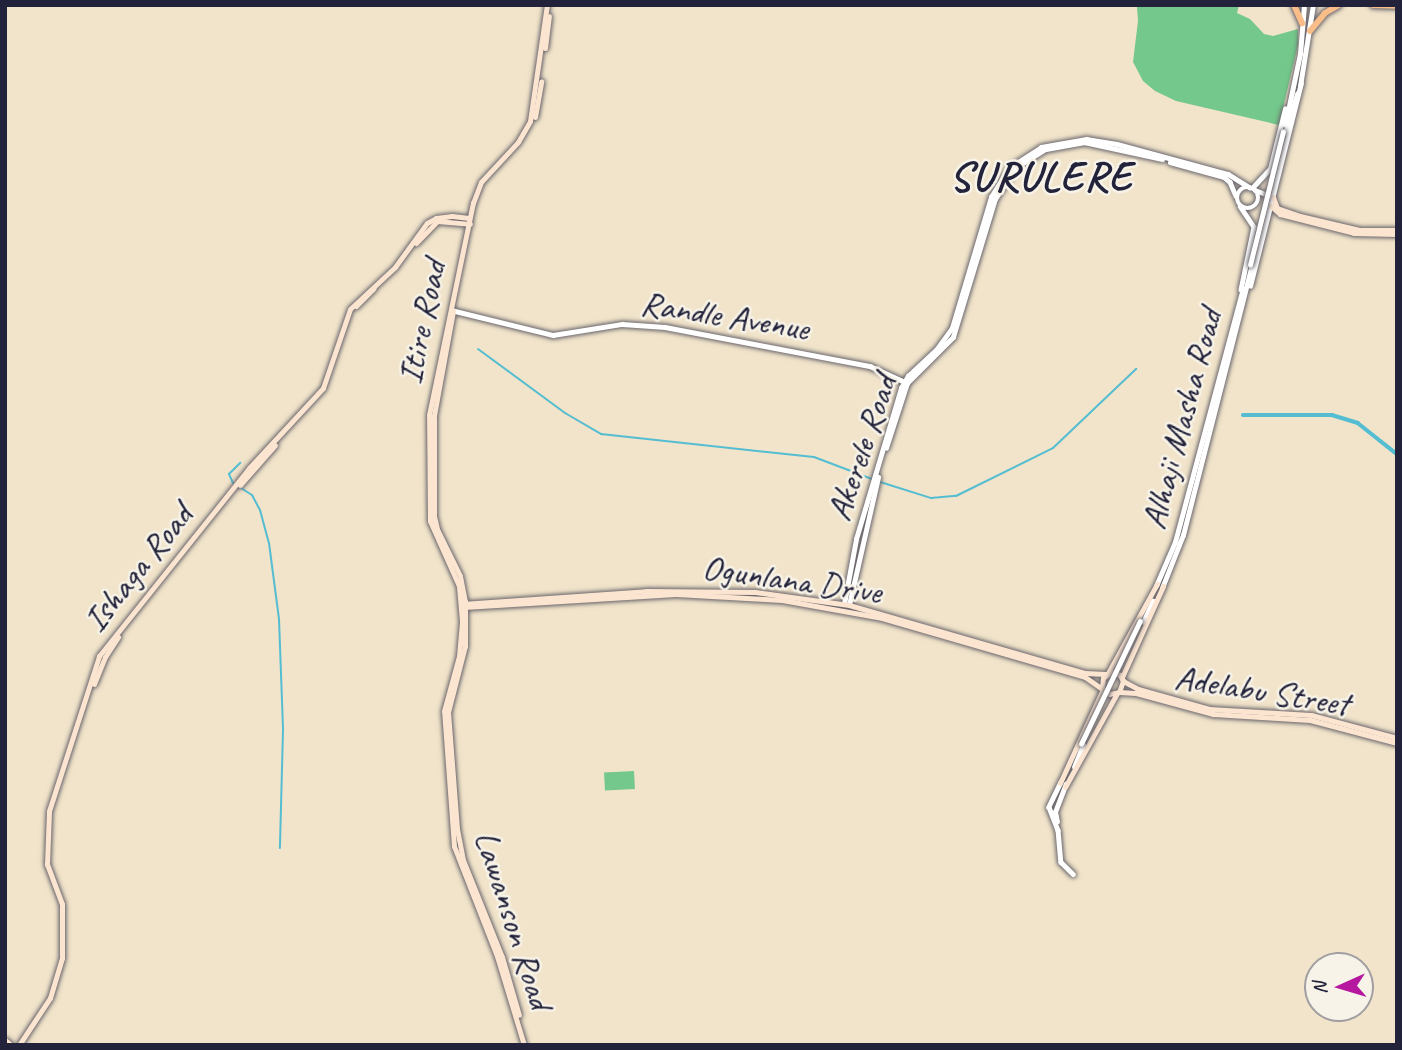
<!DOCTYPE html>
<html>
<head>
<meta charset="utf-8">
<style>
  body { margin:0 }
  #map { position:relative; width:1402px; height:1050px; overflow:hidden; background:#f1e4ca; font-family:Caveat,sans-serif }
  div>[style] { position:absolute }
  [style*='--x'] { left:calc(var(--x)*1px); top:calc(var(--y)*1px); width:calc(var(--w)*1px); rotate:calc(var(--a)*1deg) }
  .green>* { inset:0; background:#74c88b; transform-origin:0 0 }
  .stream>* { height:2px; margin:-1px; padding:0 1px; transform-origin:1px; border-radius:1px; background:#54bdd1 }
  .canal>* { height:3.5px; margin:-1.75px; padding:0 1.75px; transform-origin:1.75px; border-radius:1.75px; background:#54bdd1 }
  .roads { filter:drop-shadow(0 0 2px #6a666d) drop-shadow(0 0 2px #6a666d) }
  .tertiary>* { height:4.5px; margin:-2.25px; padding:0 2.25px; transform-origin:2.25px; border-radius:2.25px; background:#fff }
  .tertiary>.ring { margin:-2.25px; padding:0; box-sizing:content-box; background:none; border:4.5px solid #fff; border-radius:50% }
  .secondary>* { height:5px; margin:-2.5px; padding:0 2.5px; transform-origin:2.5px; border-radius:2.5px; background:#fce5d0 }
  .primary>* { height:6px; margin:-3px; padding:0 3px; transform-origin:3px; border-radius:3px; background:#f8bd89 }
  .bridges { filter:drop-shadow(0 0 2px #6a666d) drop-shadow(0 0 2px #6a666d) }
  .tertiary-bridge>* { height:4.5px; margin:-2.25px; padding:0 2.25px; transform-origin:2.25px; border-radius:2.25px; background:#fff }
  span { translate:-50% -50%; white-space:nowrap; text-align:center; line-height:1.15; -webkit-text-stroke:5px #f7f3e8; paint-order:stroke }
  .street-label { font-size:35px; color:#22223b }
  .district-label { font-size:42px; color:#22223b; font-weight:700; letter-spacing:2px }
  .frame { position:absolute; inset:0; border:7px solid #22223b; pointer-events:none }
  .north { position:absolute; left:1304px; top:952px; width:70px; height:70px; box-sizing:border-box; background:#f7f3e8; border:2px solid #a29fa3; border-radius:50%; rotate:266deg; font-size:19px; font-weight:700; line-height:28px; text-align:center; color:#22223b }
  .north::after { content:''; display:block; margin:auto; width:24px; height:32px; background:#b5179e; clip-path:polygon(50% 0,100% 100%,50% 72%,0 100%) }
</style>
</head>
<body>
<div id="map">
  <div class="green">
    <div style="clip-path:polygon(1130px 5px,1239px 5px,1237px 13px,1250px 19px,1264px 34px,1273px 36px,1298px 29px,1298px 45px,1279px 125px,1176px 101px,1155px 91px,1143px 81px,1133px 62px,1138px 21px,1137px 7px)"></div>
    <div style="left:634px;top:771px;width:18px;height:30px;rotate:87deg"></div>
  </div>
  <div class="stream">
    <div style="--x:478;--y:349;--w:108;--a:36.3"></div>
    <div style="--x:565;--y:413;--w:42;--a:30.3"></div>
    <div style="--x:601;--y:434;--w:214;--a:6.2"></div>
    <div style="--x:814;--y:457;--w:62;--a:20.8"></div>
    <div style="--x:877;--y:481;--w:57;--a:17.5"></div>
    <div style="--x:931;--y:498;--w:25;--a:-5"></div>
    <div style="--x:956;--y:496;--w:108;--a:-26.3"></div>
    <div style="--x:1053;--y:448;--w:115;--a:-43.6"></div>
    <div style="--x:233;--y:483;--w:10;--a:-114"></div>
    <div style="--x:229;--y:474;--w:16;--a:-45"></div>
    <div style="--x:238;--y:486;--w:17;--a:33"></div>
    <div style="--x:252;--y:495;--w:17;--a:62"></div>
    <div style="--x:260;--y:510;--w:34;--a:75"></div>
    <div style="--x:269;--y:543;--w:77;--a:82.5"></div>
    <div style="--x:279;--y:619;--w:111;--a:87.9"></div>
    <div style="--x:283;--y:730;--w:118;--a:91.5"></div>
  </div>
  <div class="canal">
    <div style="--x:1243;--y:415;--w:89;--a:0"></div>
    <div style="--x:1332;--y:415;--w:27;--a:17"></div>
    <div style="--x:1358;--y:423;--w:50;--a:38.5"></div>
  </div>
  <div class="roads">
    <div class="tertiary">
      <div style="--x:1300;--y:86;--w:82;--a:-80.9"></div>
      <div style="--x:1285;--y:125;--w:73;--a:-78.1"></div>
      <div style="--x:1300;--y:54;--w:49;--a:-85.3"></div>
      <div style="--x:1285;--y:133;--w:41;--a:-72.9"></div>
      <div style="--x:1170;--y:162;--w:56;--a:15.5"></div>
      <div style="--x:1224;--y:177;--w:8;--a:40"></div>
      <div style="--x:1230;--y:182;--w:15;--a:67"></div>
      <div class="ring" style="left:1237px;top:187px;width:17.5px;height:17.5px"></div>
      <div style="--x:1252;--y:188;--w:26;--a:-47"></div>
      <div style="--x:1270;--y:169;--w:62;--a:-76"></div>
      <div style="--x:1255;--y:190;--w:19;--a:21"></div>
      <div style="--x:1240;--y:206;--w:25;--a:56"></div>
      <div style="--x:1254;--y:227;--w:64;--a:101.7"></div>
      <div style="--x:1250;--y:286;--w:209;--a:-75.9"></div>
      <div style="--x:451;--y:310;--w:105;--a:13.8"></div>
      <div style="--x:553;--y:335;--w:70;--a:-9.1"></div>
      <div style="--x:622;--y:324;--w:43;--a:4"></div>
      <div style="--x:665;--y:327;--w:209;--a:10.8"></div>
      <div style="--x:870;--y:366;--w:41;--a:24.7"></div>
      <div style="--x:886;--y:448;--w:68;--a:-72.1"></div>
      <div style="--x:907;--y:383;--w:65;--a:-45"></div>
      <div style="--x:953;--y:337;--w:144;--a:-73.1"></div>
      <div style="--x:995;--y:199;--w:37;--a:-57"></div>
      <div style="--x:1015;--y:168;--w:36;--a:-32"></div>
      <div style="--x:1046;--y:149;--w:39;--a:-10"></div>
      <div style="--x:1084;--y:142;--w:80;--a:12.3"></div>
      <div style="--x:1156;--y:586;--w:48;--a:-66.6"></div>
      <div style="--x:1175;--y:542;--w:262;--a:-75"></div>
      <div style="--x:1162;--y:588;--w:57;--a:-68.4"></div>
      <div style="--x:1183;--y:535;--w:279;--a:-75.7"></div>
      <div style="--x:844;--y:604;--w:66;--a:-79.5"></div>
      <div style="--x:856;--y:539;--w:158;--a:-73.4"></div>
      <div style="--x:901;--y:388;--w:14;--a:-60"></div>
      <div style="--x:908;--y:376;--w:38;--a:-43"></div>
      <div style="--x:936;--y:350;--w:27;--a:-54"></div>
      <div style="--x:952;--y:328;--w:137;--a:-73.4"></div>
      <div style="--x:991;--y:197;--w:34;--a:-58"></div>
      <div style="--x:1009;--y:168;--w:38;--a:-33"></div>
      <div style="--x:1041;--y:147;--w:46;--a:-10.1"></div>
      <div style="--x:1086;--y:139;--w:31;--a:9"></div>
      <div style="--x:1117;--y:144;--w:115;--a:15.1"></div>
      <div style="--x:1228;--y:174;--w:25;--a:32"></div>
      <div style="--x:849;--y:605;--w:131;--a:-77.2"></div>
      <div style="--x:1143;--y:622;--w:23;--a:-65"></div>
      <div style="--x:1074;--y:767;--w:24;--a:-68"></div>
      <div style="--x:1061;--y:782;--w:28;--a:116"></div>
      <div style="--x:1049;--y:807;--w:25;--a:69"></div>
      <div style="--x:1058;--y:830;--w:32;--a:85"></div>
      <div style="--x:1061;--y:862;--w:17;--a:45"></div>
      <div style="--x:1057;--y:822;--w:10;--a:-101"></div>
      <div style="--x:1055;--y:812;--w:30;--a:-69"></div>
    </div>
    <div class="secondary">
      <div style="--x:545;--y:48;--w:32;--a:-83"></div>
      <div style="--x:535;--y:117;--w:36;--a:-80"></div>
      <div style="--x:1273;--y:197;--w:12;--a:70"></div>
      <div style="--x:1277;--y:208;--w:24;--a:19"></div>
      <div style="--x:1300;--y:216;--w:61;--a:13.3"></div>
      <div style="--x:1359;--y:230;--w:38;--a:0"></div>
      <div style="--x:1271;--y:206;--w:12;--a:42"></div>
      <div style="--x:1280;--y:214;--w:76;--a:14.4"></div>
      <div style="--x:1354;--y:233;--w:43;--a:1.3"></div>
      <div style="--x:416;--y:243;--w:30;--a:-46"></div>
      <div style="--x:437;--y:221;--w:33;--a:5"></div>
      <div style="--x:356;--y:306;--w:25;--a:-45"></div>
      <div style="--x:453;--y:311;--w:107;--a:100.3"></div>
      <div style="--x:434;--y:416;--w:100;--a:90"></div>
      <div style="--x:434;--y:516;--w:13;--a:77"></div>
      <div style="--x:437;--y:529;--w:52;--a:63.9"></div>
      <div style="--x:460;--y:576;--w:25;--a:79"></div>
      <div style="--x:465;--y:601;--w:45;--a:90"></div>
      <div style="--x:465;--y:646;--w:68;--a:104.4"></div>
      <div style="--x:448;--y:712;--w:117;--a:85.6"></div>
      <div style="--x:457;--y:829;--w:32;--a:79"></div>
      <div style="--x:463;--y:860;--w:105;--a:68.1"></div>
      <div style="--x:502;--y:957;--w:60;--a:73.7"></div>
      <div style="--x:240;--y:485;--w:53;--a:-48.8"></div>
      <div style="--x:462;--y:604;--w:184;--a:-4"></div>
      <div style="--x:646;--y:591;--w:109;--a:0.5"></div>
      <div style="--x:755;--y:592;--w:95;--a:7.9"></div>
      <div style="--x:849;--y:605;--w:246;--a:16.1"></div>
      <div style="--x:1085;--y:673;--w:21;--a:3"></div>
      <div style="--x:464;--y:607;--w:212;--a:-3.5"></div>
      <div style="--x:676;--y:594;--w:106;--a:3.2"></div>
      <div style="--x:782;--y:600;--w:102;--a:10.2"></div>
      <div style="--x:882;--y:618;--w:211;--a:16.2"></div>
      <div style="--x:1085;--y:677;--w:29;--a:35"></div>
      <div style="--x:1109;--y:694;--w:10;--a:-11"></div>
      <div style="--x:1119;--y:692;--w:12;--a:-70"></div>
      <div style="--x:1123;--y:681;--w:7;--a:-117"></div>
      <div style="--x:1120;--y:675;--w:9;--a:-162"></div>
      <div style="--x:1111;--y:672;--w:10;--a:143"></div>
      <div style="--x:1103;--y:678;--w:9;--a:96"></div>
      <div style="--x:1108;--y:673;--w:102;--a:-61.2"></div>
      <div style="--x:1122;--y:677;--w:100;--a:-65.7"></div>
      <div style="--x:1123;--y:681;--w:17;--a:28"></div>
      <div style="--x:1138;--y:689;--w:74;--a:15.7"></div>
      <div style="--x:1209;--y:709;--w:102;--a:3.4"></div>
      <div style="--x:1311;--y:715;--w:89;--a:15"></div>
      <div style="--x:94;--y:684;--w:29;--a:-68"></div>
      <div style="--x:105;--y:657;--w:24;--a:-57"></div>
      <div style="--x:1119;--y:692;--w:17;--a:3"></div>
      <div style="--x:1136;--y:693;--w:80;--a:15.3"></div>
      <div style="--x:1213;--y:714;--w:97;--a:3.5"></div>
      <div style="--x:1310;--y:720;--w:90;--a:14.8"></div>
      <div style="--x:1060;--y:783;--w:103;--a:-65.4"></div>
      <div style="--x:1065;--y:787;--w:107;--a:-61"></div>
      <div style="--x:5;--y:1040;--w:8;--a:40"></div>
      <div style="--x:19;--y:1045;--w:56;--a:-56.6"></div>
      <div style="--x:50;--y:998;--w:42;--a:-73.3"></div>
      <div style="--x:62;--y:958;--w:54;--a:-90"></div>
      <div style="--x:62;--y:904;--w:43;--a:-110.6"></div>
      <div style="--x:47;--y:864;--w:53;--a:-87.8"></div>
      <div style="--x:49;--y:811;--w:163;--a:-72.1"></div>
      <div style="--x:99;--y:656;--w:241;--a:-51.4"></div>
      <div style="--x:249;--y:468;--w:109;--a:-47.2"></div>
      <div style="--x:323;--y:388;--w:83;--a:-71.1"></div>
      <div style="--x:350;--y:309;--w:62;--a:-43"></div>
      <div style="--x:395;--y:267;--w:54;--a:-54"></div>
      <div style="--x:427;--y:223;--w:10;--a:-29"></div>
      <div style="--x:436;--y:218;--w:16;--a:-7"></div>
      <div style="--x:452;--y:216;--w:17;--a:7"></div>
      <div style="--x:524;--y:1045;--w:93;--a:-106.9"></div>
      <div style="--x:497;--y:956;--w:118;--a:-111.4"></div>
      <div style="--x:454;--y:846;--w:135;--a:-94.2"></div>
      <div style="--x:444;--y:711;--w:57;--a:-74.7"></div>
      <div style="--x:459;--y:656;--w:35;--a:-85"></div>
      <div style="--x:462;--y:621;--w:35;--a:-95"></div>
      <div style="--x:459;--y:586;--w:71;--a:-114"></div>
      <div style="--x:430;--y:521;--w:106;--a:-90.5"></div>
      <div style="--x:429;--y:415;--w:217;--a:-78.3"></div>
      <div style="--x:473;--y:203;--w:22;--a:-69"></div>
      <div style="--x:481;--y:182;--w:54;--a:-47.2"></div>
      <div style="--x:518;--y:142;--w:24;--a:-60"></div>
      <div style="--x:530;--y:121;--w:117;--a:-81.7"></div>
    </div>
    <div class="primary">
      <div style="--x:1294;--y:5;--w:20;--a:66"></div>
      <div style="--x:1373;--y:5;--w:24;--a:2"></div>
      <div style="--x:1310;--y:31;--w:23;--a:-50"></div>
      <div style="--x:1325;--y:13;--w:16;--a:-30"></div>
    </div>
  </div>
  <div class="bridges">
    <div class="tertiary-bridge">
      <div style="--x:1250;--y:265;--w:137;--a:-76.1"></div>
      <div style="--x:1081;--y:744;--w:136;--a:-64.4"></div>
    </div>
  </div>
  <div class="street-label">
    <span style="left:725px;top:316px;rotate:9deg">Randle Avenue</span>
    <span style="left:422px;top:322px;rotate:-78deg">Itire Road</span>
    <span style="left:1182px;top:419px;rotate:-75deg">Alhaji Masha Road</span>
    <span style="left:862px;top:448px;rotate:-71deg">Akerele Road</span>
    <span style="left:138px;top:568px;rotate:-51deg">Ishaga Road</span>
    <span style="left:792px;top:580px;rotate:8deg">Ogunlana Drive</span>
    <span style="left:1262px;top:691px;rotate:9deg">Adelabu Street</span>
    <span style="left:513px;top:920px;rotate:72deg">Lawanson Road</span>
  </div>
  <div class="district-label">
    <span style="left:1041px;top:177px">SURULERE</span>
  </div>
  <div class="frame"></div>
  <div class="north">N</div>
</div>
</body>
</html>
